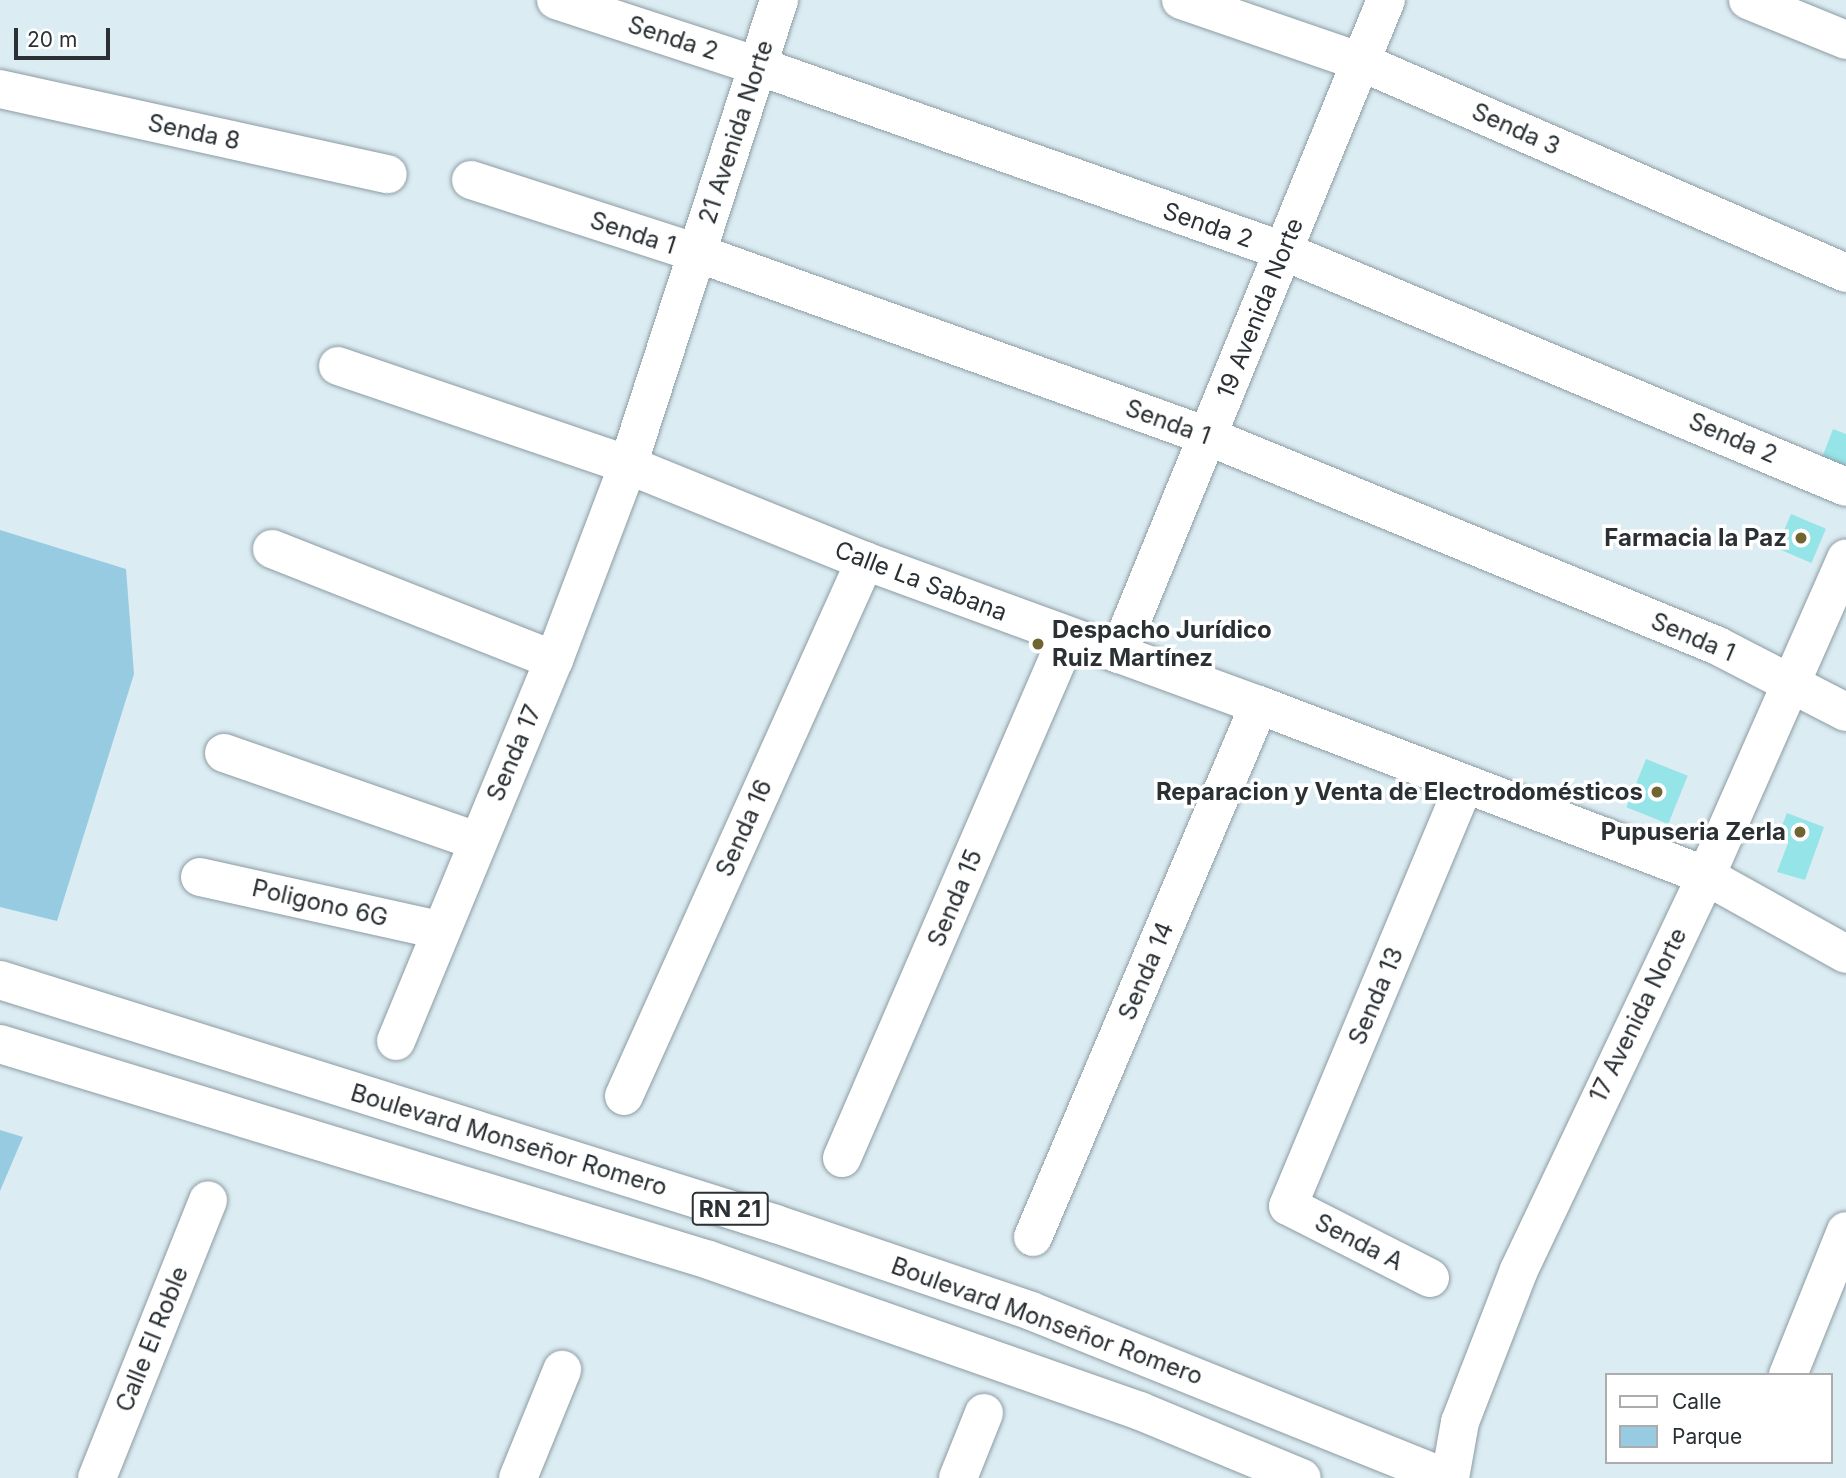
<!DOCTYPE html>
<html>
<head>
<meta charset="utf-8">
<style>
  body { margin:0 }
  #map { position:relative; width:1846px; height:1478px; overflow:hidden; background:#dcecf3; font-family:Inter,sans-serif }
  div>[style] { position:absolute }
  [style*='--x'] { left:calc(var(--x)*1px); top:calc(var(--y)*1px); width:calc(var(--w)*1px); rotate:calc(var(--a)*1deg) }
  .green>* { inset:0; background:#97cbe1 }
  .building>* { inset:0; background:#95e4e8; transform-origin:0 0 }
  .roads { filter:drop-shadow(0 0 2px #8c9ca2) drop-shadow(0 0 2px #8c9ca2) }
  .street>* { height:38px; margin:-19px; padding:0 19px; transform-origin:19px; border-radius:19px; background:#fff }
  .secondary>* { height:38px; margin:-19px; padding:0 19px; transform-origin:19px; border-radius:19px; background:#fff }
  .highway>* { height:38px; margin:-19px; padding:0 19px; transform-origin:19px; border-radius:19px; background:#fff }
  .dots>* { width:19px; height:19px; translate:-50% -50%; box-sizing:border-box; border:4px solid #fff; border-radius:50% }
  span { translate:-50% -50%; white-space:nowrap; text-align:center; line-height:1.15; -webkit-text-stroke:7px #fff; paint-order:stroke }
  .shield-label span { padding:2px 5px; background:#fff; border:2px solid; border-radius:5px; -webkit-text-stroke-width:0 }
  .shield-label { font-size:23px; color:#2a3033; font-weight:700 }
  .street-label { font-size:24px; color:#2a3033 }
  .poi-label { font-size:24px; color:#2a3033; font-weight:700 }
  .right { translate:-100% -50%; text-align:right }
  .left { translate:0 -50%; text-align:left }
  .legend { position:absolute; left:1605px; top:1373px; width:228px; height:91px; box-sizing:border-box; background:#fff; border:2px solid #aaacad; margin:0; padding:9px 12px; list-style:none; font-size:21px; color:#2a3033 }
  .legend li { display:flex; align-items:center; gap:14px; height:35px }
  .legend b { width:35px; border:2px solid #aaacad }
  .scale { position:absolute; left:14px; top:28px; width:96px; height:32px; box-sizing:border-box; border:4px solid #2a3033; border-top:0; padding-left:9px; font-size:21px; line-height:24px; white-space:nowrap; color:#2a3033; -webkit-text-stroke:5px #fff; paint-order:stroke }
</style>
</head>
<body>
<div id="map">
  <div class="green">
    <div style="clip-path:polygon(0 530px,126px 569px,134px 674px,57px 921px,0 907px)"></div>
    <div style="clip-path:polygon(0 1130px,23px 1137px,0 1191px)"></div>
  </div>
  <div class="building">
    <div style="clip-path:polygon(1833px 429px,1846px 434px,1846px 473px,1820px 463px)"></div>
    <div style="left:1791px;top:514px;width:38px;height:37px;rotate:23deg"></div>
    <div style="left:1646px;top:759px;width:45px;height:52px;rotate:22deg"></div>
    <div style="clip-path:polygon(1787px 813px,1824px 827px,1805px 880px,1777px 872px,1788px 843px,1777px 838px)"></div>
  </div>
  <div class="roads">
    <div class="street">
      <div style="--x:556;--y:0;--w:213;--a:18.1"></div>
      <div style="--x:758;--y:66;--w:557;--a:19.41"></div>
      <div style="--x:1283;--y:251;--w:610;--a:22.74"></div>
      <div style="--x:1181;--y:0;--w:190;--a:19"></div>
      <div style="--x:1361;--y:62;--w:529;--a:23.51"></div>
      <div style="--x:1748;--y:0;--w:106;--a:22.2"></div>
      <div style="--x:0;--y:89;--w:397;--a:12.4"></div>
      <div style="--x:471;--y:180;--w:237;--a:17.9"></div>
      <div style="--x:697;--y:253;--w:542;--a:19.74"></div>
      <div style="--x:1207;--y:436;--w:552;--a:22.34"></div>
      <div style="--x:1718;--y:646;--w:144;--a:27.3"></div>
      <div style="--x:338;--y:366;--w:306;--a:18.8"></div>
      <div style="--x:628;--y:465;--w:256;--a:22.1"></div>
      <div style="--x:865;--y:561;--w:419;--a:20.1"></div>
      <div style="--x:1259;--y:705;--w:479;--a:20.9"></div>
      <div style="--x:1706;--y:876;--w:160;--a:29.1"></div>
      <div style="--x:272;--y:549;--w:303;--a:21.5"></div>
      <div style="--x:1118;--y:654;--w:707;--a:-67.72"></div>
      <div style="--x:224;--y:753;--w:268;--a:19.2"></div>
      <div style="--x:200;--y:877;--w:246;--a:12.5"></div>
      <div style="--x:396;--y:1041;--w:412;--a:-67.5"></div>
      <div style="--x:554;--y:660;--w:209;--a:-69.2"></div>
      <div style="--x:628;--y:465;--w:489;--a:-72"></div>
      <div style="--x:624;--y:1096;--w:587;--a:-65.75"></div>
      <div style="--x:842;--y:1158;--w:567;--a:-66.6"></div>
      <div style="--x:1033;--y:1237;--w:578;--a:-66.98"></div>
      <div style="--x:1430;--y:1278;--w:159;--a:-153.1"></div>
      <div style="--x:1288;--y:1206;--w:454;--a:-67.3"></div>
      <div style="--x:1788;--y:1375;--w:155;--a:-68.1"></div>
      <div style="--x:97;--y:1478;--w:299;--a:-68.2"></div>
      <div style="--x:518;--y:1478;--w:117;--a:-67.8"></div>
      <div style="--x:958;--y:1478;--w:70;--a:-68.2"></div>
    </div>
    <div class="secondary">
      <div style="--x:1450;--y:1478;--w:57;--a:-79.9"></div>
      <div style="--x:1460;--y:1422;--w:163;--a:-68.8"></div>
      <div style="--x:1519;--y:1270;--w:436;--a:-64.6"></div>
      <div style="--x:1706;--y:876;--w:347;--a:-66.2"></div>
    </div>
    <div class="highway">
      <div style="--x:0;--y:980;--w:813;--a:17.45"></div>
      <div style="--x:776;--y:1224;--w:269;--a:18.8"></div>
      <div style="--x:1031;--y:1311;--w:447;--a:21.9"></div>
      <div style="--x:0;--y:1044;--w:741;--a:16.94"></div>
      <div style="--x:709;--y:1260;--w:457;--a:19.3"></div>
      <div style="--x:1140;--y:1411;--w:175;--a:22.5"></div>
    </div>
  </div>
  <div class="dots">
    <div style="left:1801px;top:538px;background:#706431"></div>
    <div style="left:1038px;top:644px;background:#706431"></div>
    <div style="left:1657px;top:792px;background:#706431"></div>
    <div style="left:1800px;top:832px;background:#706431"></div>
  </div>
  <div class="shield-label">
    <span style="left:730px;top:1209px">RN 21</span>
  </div>
  <div class="street-label">
    <span style="left:673px;top:38px;rotate:18deg">Senda 2</span>
    <span style="left:1516px;top:129px;rotate:24deg">Senda 3</span>
    <span style="left:194px;top:132px;rotate:12deg">Senda 8</span>
    <span style="left:736px;top:132px;rotate:-72deg">21 Avenida Norte</span>
    <span style="left:1208px;top:225px;rotate:19deg">Senda 2</span>
    <span style="left:633px;top:233px;rotate:18deg">Senda 1</span>
    <span style="left:1260px;top:308px;rotate:-68deg">19 Avenida Norte</span>
    <span style="left:1168px;top:422px;rotate:20deg">Senda 1</span>
    <span style="left:1733px;top:438px;rotate:23deg">Senda 2</span>
    <span style="left:921px;top:581px;rotate:21deg">Calle La Sabana</span>
    <span style="left:1693px;top:637px;rotate:23deg">Senda 1</span>
    <span style="left:514px;top:753px;rotate:-67deg">Senda 17</span>
    <span style="left:744px;top:828px;rotate:-66deg">Senda 16</span>
    <span style="left:955px;top:898px;rotate:-67deg">Senda 15</span>
    <span style="left:320px;top:903px;rotate:13deg">Poligono 6G</span>
    <span style="left:1146px;top:971px;rotate:-67deg">Senda 14</span>
    <span style="left:1376px;top:996px;rotate:-67deg">Senda 13</span>
    <span style="left:1638px;top:1015px;rotate:-64deg">17 Avenida Norte</span>
    <span style="left:509px;top:1140px;rotate:17deg">Boulevard Monseñor Romero</span>
    <span style="left:1359px;top:1242px;rotate:27deg">Senda A</span>
    <span style="left:1047px;top:1321px;rotate:20deg">Boulevard Monseñor Romero</span>
    <span style="left:152px;top:1339px;rotate:-68deg">Calle El Roble</span>
  </div>
  <div class="poi-label">
    <span class="right" style="left:1787px;top:538px">Farmacia la Paz</span>
    <span class="left" style="left:1052px;top:644px">Despacho Jurídico<br>Ruiz Martínez</span>
    <span class="right" style="left:1643px;top:792px">Reparacion y Venta de Electrodomésticos</span>
    <span class="right" style="left:1786px;top:832px">Pupuseria Zerla</span>
  </div>
  <ul class="legend">
  <li><b style="height:9px;background:#fff"></b>Calle</li>
  <li><b style="height:19px;background:#97cbe1"></b>Parque</li>
  </ul>
  <div class="scale">20 m</div>
</div>
</body>
</html>
